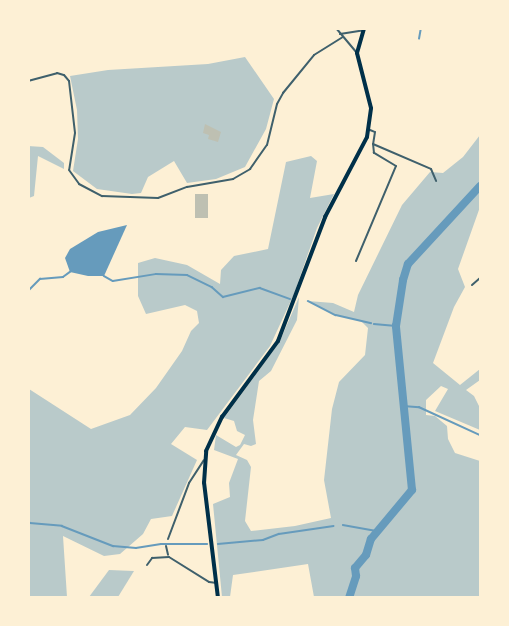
<!DOCTYPE html>
<html>
<head>
<meta charset="utf-8">
<style>
  body { margin:0 }
  #map { position:relative; width:509px; height:626px; overflow:hidden; background:#fdf0d5; font-family:Figtree,sans-serif }
  div>[style] { position:absolute }
  [style*='--x'] { left:calc(var(--x)*1px); top:calc(var(--y)*1px); width:calc(var(--w)*1px); rotate:calc(var(--a)*1deg) }
  .green>* { inset:0; background:#b9caca }
  .water>* { inset:0; background:#669bbc }
  .stream>* { height:1.5px; margin:-0.75px; padding:0 0.75px; transform-origin:0.75px; border-radius:0.75px; background:#669bbc }
  .river>* { height:8px; margin:-4px; padding:0 4px; transform-origin:4px; border-radius:4px; background:#669bbc }
  .building>* { inset:0; background:#bec0b2; transform-origin:0 0 }
  .minor>* { height:2px; margin:-1px; padding:0 1px; transform-origin:1px; border-radius:1px; background:#3f606c }
  .secondary>* { height:4px; margin:-2px; padding:0 2px; transform-origin:2px; border-radius:2px; background:#003049 }
  span { translate:-50% -50%; white-space:nowrap; text-align:center; line-height:1.15; -webkit-text-stroke:6px #fdf0d5; paint-order:stroke }
  .frame { position:absolute; inset:0; border:30px solid #fdf0d5; pointer-events:none }
</style>
</head>
<body>
<div id="map">
  <div class="green">
    <div style="clip-path:polygon(245px 57px,274px 99px,266px 129px,245px 167px,216px 179px,187px 183px,174px 161px,148px 177px,141px 193px,132px 194px,97px 189px,73px 171px,78px 139px,77px 110px,70px 76px,108px 70px,208px 64px)"></div>
    <div style="clip-path:polygon(480px 135px,480px 207px,458px 269px,465px 287px,454px 307px,433px 363px,460px 385px,480px 369px,480px 380px,466px 390px,474px 396px,480px 408px,480px 430px,435px 411px,448px 389px,441px 386px,426px 400px,426px 415px,435px 416px,447px 426px,448px 439px,455px 453px,480px 461px,480px 597px,314px 597px,308px 564px,233px 575px,230px 597px,222px 597px,213px 504px,230px 497px,229px 483px,238px 459px,214px 450px,216px 435px,236px 447px,240px 445px,245px 435px,237px 431px,234px 421px,224px 418px,279px 343px,299px 297px,297px 320px,271px 371px,259px 381px,253px 420px,256px 444px,251px 446px,244px 444px,236px 455px,247px 460px,251px 467px,245px 521px,251px 531px,295px 526px,331px 518px,324px 480px,332px 409px,339px 382px,365px 355px,368px 328px,361px 321px,336px 315px,308px 301px,333px 303px,354px 312px,358px 295px,402px 205px,430px 172px,443px 173px,463px 157px)"></div>
    <div style="clip-path:polygon(28px 146px,43px 147px,64px 163px,64px 169px,38px 156px,34px 196px,29px 198px)"></div>
    <div style="clip-path:polygon(311px 156px,317px 161px,310px 198px,334px 194px,317px 228px,294px 294px,270px 346px,207px 430px,185px 427px,171px 444px,197px 460px,172px 516px,151px 519px,143px 534px,120px 554px,104px 556px,63px 536px,67px 597px,29px 597px,29px 389px,91px 429px,130px 415px,156px 388px,182px 351px,191px 331px,199px 323px,197px 311px,185px 305px,146px 314px,138px 296px,138px 263px,155px 258px,187px 265px,220px 284px,221px 270px,234px 256px,268px 249px,286px 162px)"></div>
    <div style="clip-path:polygon(109px 570px,134px 571px,118px 597px,89px 597px)"></div>
  </div>
  <div class="water">
    <div style="clip-path:polygon(127px 225px,104px 276px,88px 276px,70px 272px,65px 258px,70px 249px,98px 232px)"></div>
  </div>
  <div class="stream">
    <div style="--x:419;--y:39;--w:11;--a:-80"></div>
    <div style="--x:104;--y:276;--w:10;--a:29"></div>
    <div style="--x:113;--y:281;--w:44;--a:-9.2"></div>
    <div style="--x:156;--y:274;--w:31;--a:2"></div>
    <div style="--x:187;--y:275;--w:28;--a:26"></div>
    <div style="--x:212;--y:287;--w:15;--a:42"></div>
    <div style="--x:223;--y:297;--w:38;--a:-14"></div>
    <div style="--x:260;--y:288;--w:32;--a:20"></div>
    <div style="--x:28;--y:291;--w:17;--a:-45"></div>
    <div style="--x:40;--y:279;--w:23;--a:-5"></div>
    <div style="--x:63;--y:277;--w:9;--a:-36"></div>
    <div style="--x:308;--y:301;--w:31;--a:27"></div>
    <div style="--x:336;--y:315;--w:36;--a:13"></div>
    <div style="--x:374;--y:324;--w:22;--a:5"></div>
    <div style="--x:403;--y:406;--w:16;--a:4"></div>
    <div style="--x:419;--y:407;--w:67;--a:24.7"></div>
    <div style="--x:28;--y:518;--w:5;--a:68"></div>
    <div style="--x:30;--y:523;--w:32;--a:5"></div>
    <div style="--x:62;--y:526;--w:55;--a:21.4"></div>
    <div style="--x:113;--y:546;--w:23;--a:5"></div>
    <div style="--x:136;--y:548;--w:25;--a:-9"></div>
    <div style="--x:161;--y:544;--w:46;--a:0"></div>
    <div style="--x:343;--y:525;--w:35;--a:10"></div>
    <div style="--x:218;--y:544;--w:45;--a:-5.1"></div>
    <div style="--x:263;--y:540;--w:17;--a:-21"></div>
    <div style="--x:279;--y:534;--w:55;--a:-8.4"></div>
  </div>
  <div class="river">
    <div style="--x:349;--y:598;--w:23;--a:-72"></div>
    <div style="--x:356;--y:576;--w:8;--a:-97"></div>
    <div style="--x:355;--y:568;--w:17;--a:-50"></div>
    <div style="--x:366;--y:555;--w:17;--a:-73"></div>
    <div style="--x:371;--y:539;--w:64;--a:-50.1"></div>
    <div style="--x:412;--y:490;--w:165;--a:-95.6"></div>
    <div style="--x:396;--y:326;--w:47;--a:-81.3"></div>
    <div style="--x:403;--y:280;--w:17;--a:-73"></div>
    <div style="--x:408;--y:264;--w:106;--a:-47.3"></div>
  </div>
  <div class="building">
    <div style="clip-path:polygon(205px 124px,221px 132px,218px 142px,208px 139px,209px 135px,203px 133px)"></div>
    <div style="left:195px;top:194px;width:13px;height:24px"></div>
  </div>
  <div class="minor">
    <div style="--x:336;--y:28;--w:31;--a:50"></div>
    <div style="--x:340;--y:34;--w:24;--a:-9"></div>
    <div style="--x:28;--y:81;--w:30;--a:-15"></div>
    <div style="--x:57;--y:73;--w:7;--a:16"></div>
    <div style="--x:64;--y:75;--w:8;--a:50"></div>
    <div style="--x:69;--y:81;--w:52;--a:83.4"></div>
    <div style="--x:75;--y:133;--w:37;--a:99"></div>
    <div style="--x:69;--y:170;--w:17;--a:54"></div>
    <div style="--x:79;--y:184;--w:26;--a:28"></div>
    <div style="--x:102;--y:196;--w:56;--a:2"></div>
    <div style="--x:158;--y:198;--w:31;--a:-21"></div>
    <div style="--x:187;--y:187;--w:47;--a:-9.9"></div>
    <div style="--x:233;--y:179;--w:20;--a:-30"></div>
    <div style="--x:250;--y:169;--w:29;--a:-55"></div>
    <div style="--x:267;--y:145;--w:42;--a:-76.3"></div>
    <div style="--x:277;--y:104;--w:13;--a:-61"></div>
    <div style="--x:283;--y:93;--w:49;--a:-50.8"></div>
    <div style="--x:314;--y:55;--w:34;--a:-32"></div>
    <div style="--x:370;--y:130;--w:5;--a:22"></div>
    <div style="--x:375;--y:132;--w:12;--a:99"></div>
    <div style="--x:373;--y:144;--w:63;--a:23.3"></div>
    <div style="--x:431;--y:169;--w:13;--a:67"></div>
    <div style="--x:356;--y:261;--w:103;--a:-67.2"></div>
    <div style="--x:396;--y:166;--w:26;--a:-149"></div>
    <div style="--x:374;--y:153;--w:9;--a:-96"></div>
    <div style="--x:472;--y:285;--w:11;--a:-41"></div>
    <div style="--x:168;--y:539;--w:60;--a:-69.4"></div>
    <div style="--x:189;--y:483;--w:27;--a:-57"></div>
    <div style="--x:166;--y:546;--w:9;--a:77"></div>
    <div style="--x:147;--y:565;--w:9;--a:-54"></div>
    <div style="--x:152;--y:558;--w:17;--a:-3"></div>
    <div style="--x:169;--y:557;--w:47;--a:32"></div>
    <div style="--x:209;--y:582;--w:8;--a:7"></div>
  </div>
  <div class="secondary">
    <div style="--x:218;--y:598;--w:116;--a:-96.9"></div>
    <div style="--x:204;--y:483;--w:32;--a:-86"></div>
    <div style="--x:206;--y:451;--w:38;--a:-65"></div>
    <div style="--x:222;--y:417;--w:94;--a:-53.6"></div>
    <div style="--x:278;--y:341;--w:133;--a:-69.2"></div>
    <div style="--x:325;--y:217;--w:90;--a:-62.3"></div>
    <div style="--x:367;--y:137;--w:29;--a:-82"></div>
    <div style="--x:371;--y:108;--w:57;--a:-104.3"></div>
    <div style="--x:357;--y:53;--w:26;--a:-74"></div>
  </div>
  <div class="frame"></div>
</div>
</body>
</html>
